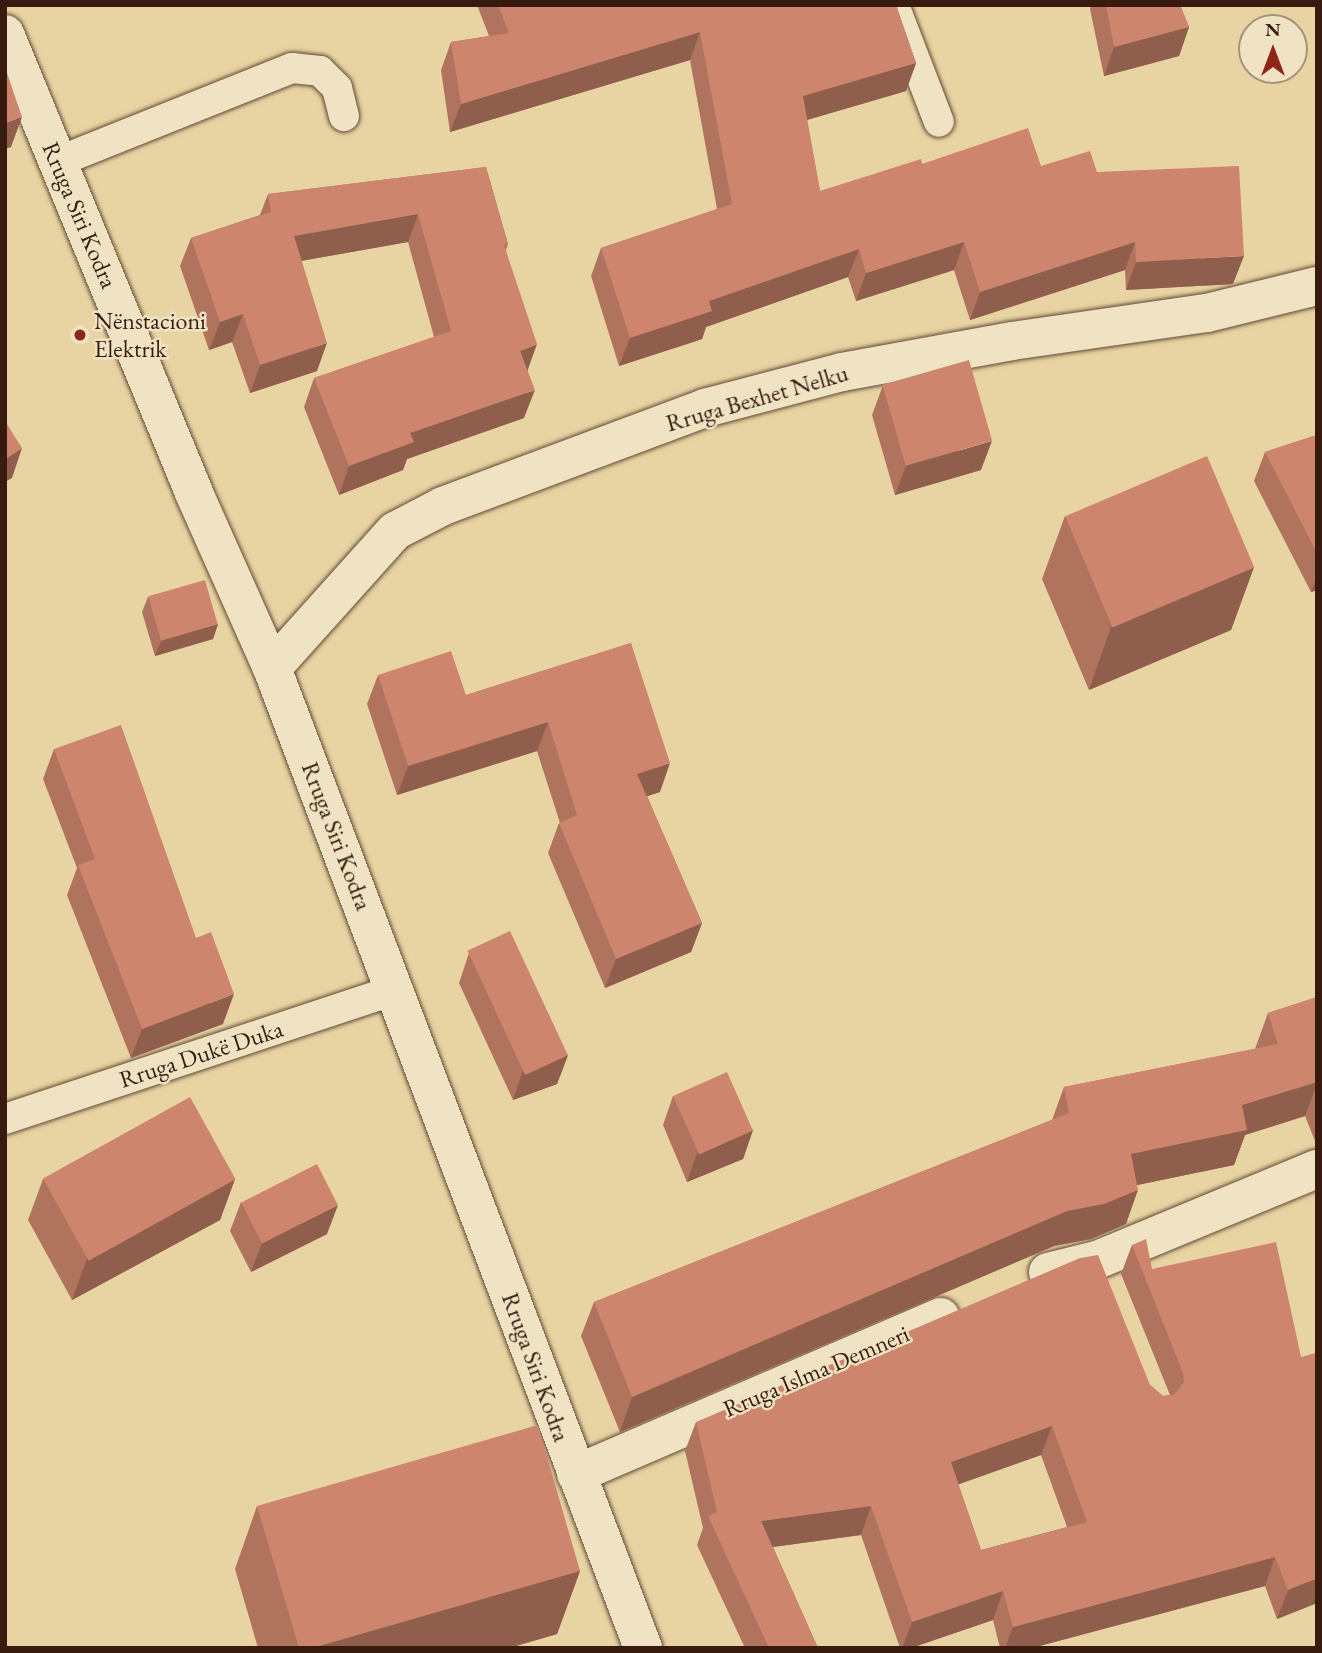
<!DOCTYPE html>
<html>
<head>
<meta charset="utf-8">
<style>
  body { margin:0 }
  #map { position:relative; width:1322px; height:1653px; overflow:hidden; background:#e8d4a3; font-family:"EB Garamond",serif }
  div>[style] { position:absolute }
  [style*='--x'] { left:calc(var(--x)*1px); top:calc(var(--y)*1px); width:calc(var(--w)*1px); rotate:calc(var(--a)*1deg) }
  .roads { filter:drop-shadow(0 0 2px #644834) drop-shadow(0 0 2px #644834) }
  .lane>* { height:30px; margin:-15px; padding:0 15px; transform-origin:15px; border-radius:15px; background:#f0e3c3 }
  .street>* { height:38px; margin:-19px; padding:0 19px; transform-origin:19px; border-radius:19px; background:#f0e3c3 }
  .secondary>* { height:38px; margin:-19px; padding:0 19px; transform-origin:19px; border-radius:19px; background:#f0e3c3 }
  .wall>* { inset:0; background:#b0735e }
  .shaded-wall>* { inset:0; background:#905e4c }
  .building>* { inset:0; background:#cd866d; transform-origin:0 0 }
  .dots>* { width:19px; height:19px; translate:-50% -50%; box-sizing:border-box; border:4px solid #f0e3c3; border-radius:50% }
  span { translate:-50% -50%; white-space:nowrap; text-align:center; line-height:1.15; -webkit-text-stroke:5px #f0e3c3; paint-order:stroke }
  .street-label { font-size:24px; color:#381a0f }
  .poi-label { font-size:24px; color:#381a0f }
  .left { translate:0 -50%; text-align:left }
  .frame { position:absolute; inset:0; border:7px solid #381a0f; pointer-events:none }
  .north { position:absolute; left:1238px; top:14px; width:70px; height:70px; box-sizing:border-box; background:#f0e3c3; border:2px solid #a6937b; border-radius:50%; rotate:0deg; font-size:19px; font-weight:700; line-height:28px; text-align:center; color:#381a0f }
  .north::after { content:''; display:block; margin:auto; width:24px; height:32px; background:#8f2418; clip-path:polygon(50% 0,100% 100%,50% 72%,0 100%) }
</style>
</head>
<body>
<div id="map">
  <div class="roads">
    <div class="lane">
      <div style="--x:894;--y:5;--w:125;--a:69"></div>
      <div style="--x:57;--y:162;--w:253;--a:-21.8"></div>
      <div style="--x:292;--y:68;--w:28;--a:6"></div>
      <div style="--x:320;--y:71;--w:24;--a:45"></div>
      <div style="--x:337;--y:88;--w:29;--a:76"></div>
      <div style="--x:5;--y:1119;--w:413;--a:-18.3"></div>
    </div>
    <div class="street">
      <div style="--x:272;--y:668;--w:184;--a:-48.1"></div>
      <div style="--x:395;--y:531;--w:54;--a:-27.5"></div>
      <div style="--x:443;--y:506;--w:280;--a:-20.5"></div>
      <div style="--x:705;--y:408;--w:142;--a:-14.7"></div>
      <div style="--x:842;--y:372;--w:173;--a:-10.3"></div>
      <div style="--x:1012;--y:341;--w:197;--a:-8.2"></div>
      <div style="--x:1207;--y:313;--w:113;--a:-13.8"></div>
      <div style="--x:1048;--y:1272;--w:50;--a:-13.8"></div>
      <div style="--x:1097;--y:1260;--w:238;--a:-22.5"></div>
      <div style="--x:576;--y:1474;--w:397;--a:-23.3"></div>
    </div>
    <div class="secondary">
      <div style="--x:5;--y:34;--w:496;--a:67.6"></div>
      <div style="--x:194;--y:493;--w:192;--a:66"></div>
      <div style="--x:272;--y:668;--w:1048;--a:69.26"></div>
    </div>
  </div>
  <div class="wall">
    <div style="clip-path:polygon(477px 5px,896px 5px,916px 63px,906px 91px,807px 120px,820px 191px,922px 164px,1041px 166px,1097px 172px,1233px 284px,1126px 290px,1125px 270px,970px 320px,954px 270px,856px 301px,848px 277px,706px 327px,702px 339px,619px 366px,591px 276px,601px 248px,717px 209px,690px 60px,450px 132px,441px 70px,451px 42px,489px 36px)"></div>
    <div style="clip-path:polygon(1091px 5px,1180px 5px,1189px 27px,1179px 56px,1104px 76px,1090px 9px)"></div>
    <div style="clip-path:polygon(486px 167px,508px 244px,506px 250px,528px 371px,524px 418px,407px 459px,403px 470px,339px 495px,304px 407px,314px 378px,434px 337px,408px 242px,301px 261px,317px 371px,250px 393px,232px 342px,209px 350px,180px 266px,191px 238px,260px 215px,268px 194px)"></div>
    <div style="clip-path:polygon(883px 385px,981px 470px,895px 495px,872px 415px)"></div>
    <div style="clip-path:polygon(1317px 435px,1317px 590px,1311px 592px,1254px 481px,1265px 452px)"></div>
    <div style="clip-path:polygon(1065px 516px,1254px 567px,1231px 630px,1089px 690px,1042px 579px)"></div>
    <div style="clip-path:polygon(148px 597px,218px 624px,213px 639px,155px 656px,142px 612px)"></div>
    <div style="clip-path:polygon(631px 643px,660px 792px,647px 796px,702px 923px,691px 952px,605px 988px,548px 853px,559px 823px,560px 823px,537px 751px,397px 795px,367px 704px,378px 675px,466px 695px)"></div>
    <div style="clip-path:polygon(54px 749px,223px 1024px,131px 1058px,67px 895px,77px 868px,43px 779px)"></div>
    <div style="clip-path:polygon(469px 953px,568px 1055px,557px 1084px,513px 1100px,459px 983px)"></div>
    <div style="clip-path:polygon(1317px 997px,1317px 1146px,1305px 1116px,1245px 1135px,1234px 1165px,1137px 1185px,1126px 1224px,1091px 1239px,1054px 1246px,620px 1432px,581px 1336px,594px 1302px,1052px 1120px,1064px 1087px,1255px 1049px,1268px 1013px)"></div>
    <div style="clip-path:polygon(673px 1096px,753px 1130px,743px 1159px,687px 1182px,663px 1125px)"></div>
    <div style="clip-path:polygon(43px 1179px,235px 1179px,220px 1220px,72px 1300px,28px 1220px)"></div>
    <div style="clip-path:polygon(241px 1202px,327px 1234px,251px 1272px,230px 1231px)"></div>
    <div style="clip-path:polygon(evenodd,1132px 1245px,1152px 1269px,1317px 1603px,1277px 1619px,1265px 1586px,1032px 1648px,1000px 1648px,993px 1620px,911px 1648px,900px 1648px,861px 1535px,773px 1547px,818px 1648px,745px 1648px,697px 1545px,703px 1528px,685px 1451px,696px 1422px,1150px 1385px,1163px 1396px,1170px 1395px,1121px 1274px,1132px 1245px,1041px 1455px,1067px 1527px,981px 1550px,958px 1484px,1041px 1455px)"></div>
    <div style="clip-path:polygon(257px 1506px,580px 1571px,557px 1634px,509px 1648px,258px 1648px,235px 1569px)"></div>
  </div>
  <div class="shaded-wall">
    <div style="clip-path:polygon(1189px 27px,1179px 56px,1104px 76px,1114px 47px)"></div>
    <div style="clip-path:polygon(700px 32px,690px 60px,450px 132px,461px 104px)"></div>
    <div style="clip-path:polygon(916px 63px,906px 91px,793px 124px,803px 96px)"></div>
    <div style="clip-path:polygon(22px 117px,11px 147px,5px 149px,5px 123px)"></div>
    <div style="clip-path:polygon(418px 214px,408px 242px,283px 264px,294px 236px)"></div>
    <div style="clip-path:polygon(964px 242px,954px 270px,856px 301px,866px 273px)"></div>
    <div style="clip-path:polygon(1135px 242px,1125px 270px,970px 320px,980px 292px)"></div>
    <div style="clip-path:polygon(859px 249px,848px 277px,706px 327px,702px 339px,619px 366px,630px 338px,709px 301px)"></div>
    <div style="clip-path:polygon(1244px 256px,1233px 284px,1126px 290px,1136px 262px)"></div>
    <div style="clip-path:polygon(243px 314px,232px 342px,209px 350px,220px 322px)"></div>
    <div style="clip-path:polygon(327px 343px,317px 371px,250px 393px,260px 365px)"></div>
    <div style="clip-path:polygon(537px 344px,527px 372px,520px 351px)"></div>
    <div style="clip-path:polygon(535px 390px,524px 418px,407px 459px,403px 470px,339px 495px,349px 466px,410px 433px)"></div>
    <div style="clip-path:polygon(992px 441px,981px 470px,895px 495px,906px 466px)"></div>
    <div style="clip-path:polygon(22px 448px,12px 478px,5px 482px,5px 459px)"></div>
    <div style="clip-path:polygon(1254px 567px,1231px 630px,1089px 690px,1111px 627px)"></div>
    <div style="clip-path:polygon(1317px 577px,1317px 590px,1311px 592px)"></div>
    <div style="clip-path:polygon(218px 624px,213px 639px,155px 656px,161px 641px)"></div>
    <div style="clip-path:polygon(548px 722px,537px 751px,397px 795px,408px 766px)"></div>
    <div style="clip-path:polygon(670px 763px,660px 792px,627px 803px,637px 774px)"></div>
    <div style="clip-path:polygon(702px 923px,691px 952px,605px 988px,616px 959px)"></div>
    <div style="clip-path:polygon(234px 994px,223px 1024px,131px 1058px,142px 1029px)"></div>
    <div style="clip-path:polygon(568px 1055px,557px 1084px,513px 1100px,523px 1071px)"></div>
    <div style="clip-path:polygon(1317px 1082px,1317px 1084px,1305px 1116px,1245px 1135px,1234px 1165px,1118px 1189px,1131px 1154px,1242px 1105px)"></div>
    <div style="clip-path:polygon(753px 1130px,743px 1159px,687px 1182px,697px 1153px)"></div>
    <div style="clip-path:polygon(235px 1179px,220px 1220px,72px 1300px,87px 1259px)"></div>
    <div style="clip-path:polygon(1138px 1190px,1126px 1224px,1091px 1239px,1054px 1246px,620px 1432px,632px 1397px,1067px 1211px)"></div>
    <div style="clip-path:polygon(338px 1205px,327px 1234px,251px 1272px,262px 1243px)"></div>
    <div style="clip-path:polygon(1052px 1426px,1041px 1455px,940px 1491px,951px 1462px)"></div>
    <div style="clip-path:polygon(871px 1506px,861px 1535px,750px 1550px,761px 1521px)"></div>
    <div style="clip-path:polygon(1275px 1557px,1265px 1586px,1032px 1648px,1005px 1648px,1013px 1627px)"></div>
    <div style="clip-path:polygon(580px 1571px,557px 1634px,509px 1648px,312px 1648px)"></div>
    <div style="clip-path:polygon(1317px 1578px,1317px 1603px,1277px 1619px,1288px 1590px)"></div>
    <div style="clip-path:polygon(1003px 1591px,993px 1620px,911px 1648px,902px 1648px,912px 1622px)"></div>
  </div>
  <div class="building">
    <div style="clip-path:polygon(498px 5px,896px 5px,916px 63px,803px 96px,820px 191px,921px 159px,922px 164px,1028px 128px,1041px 166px,1090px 151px,1097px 172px,1239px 166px,1244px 256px,1136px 262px,1135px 242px,980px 292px,964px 242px,866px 273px,859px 249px,709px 301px,712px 311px,630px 338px,601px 248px,732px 204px,700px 32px,461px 104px,451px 42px,509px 33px)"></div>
    <div style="clip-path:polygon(1106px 5px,1180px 5px,1189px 27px,1114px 47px)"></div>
    <div style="clip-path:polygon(5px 67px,22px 117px,5px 123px)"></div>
    <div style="clip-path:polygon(486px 167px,508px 244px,504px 245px,537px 344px,520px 351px,535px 390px,410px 433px,414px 442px,349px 466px,314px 378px,451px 331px,418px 214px,294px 236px,327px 343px,260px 365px,243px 314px,220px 322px,191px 238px,271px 212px,268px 194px)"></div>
    <div style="left:969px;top:360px;width:84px;height:90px;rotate:74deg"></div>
    <div style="clip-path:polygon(5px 421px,22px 448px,5px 459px)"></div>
    <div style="clip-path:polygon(1317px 435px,1317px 553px,1265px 452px)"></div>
    <div style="left:1207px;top:456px;width:121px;height:154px;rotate:67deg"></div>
    <div style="left:205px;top:580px;width:46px;height:59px;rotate:74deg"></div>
    <div style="clip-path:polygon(631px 643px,670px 763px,637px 774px,702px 923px,616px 959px,559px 823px,577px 815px,548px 722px,408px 766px,378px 675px,451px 651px,466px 695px)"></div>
    <div style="clip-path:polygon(121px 725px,196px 938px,211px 932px,234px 994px,142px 1029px,78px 865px,95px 859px,54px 749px)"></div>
    <div style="left:510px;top:931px;width:137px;height:47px;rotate:65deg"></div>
    <div style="clip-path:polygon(1317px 997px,1317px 1082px,1242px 1105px,1247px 1130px,1131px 1154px,1138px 1190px,1104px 1204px,1067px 1211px,632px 1397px,594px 1302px,1069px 1113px,1064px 1087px,1278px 1044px,1268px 1013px)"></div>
    <div style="left:727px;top:1072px;width:64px;height:59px;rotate:66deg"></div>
    <div style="left:190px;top:1097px;width:94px;height:168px;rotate:61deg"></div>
    <div style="left:317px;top:1164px;width:46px;height:85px;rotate:63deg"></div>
    <div style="clip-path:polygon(evenodd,1146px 1239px,1152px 1269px,1276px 1242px,1301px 1357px,1316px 1353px,1317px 1356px,1317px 1578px,1288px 1590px,1275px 1557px,1013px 1627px,1003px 1591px,912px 1622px,871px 1506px,761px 1521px,818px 1648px,769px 1648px,708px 1516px,717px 1512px,696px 1422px,1080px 1258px,1098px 1255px,1150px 1385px,1163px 1396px,1174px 1395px,1184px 1382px,1183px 1373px,1132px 1245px,1146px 1239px,1052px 1426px,1087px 1522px,981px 1550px,951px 1462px,1052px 1426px)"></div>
    <div style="clip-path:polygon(538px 1425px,580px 1571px,312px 1648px,299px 1648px,257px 1506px)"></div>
  </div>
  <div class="dots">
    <div style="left:80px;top:335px;background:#8f2418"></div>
  </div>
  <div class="street-label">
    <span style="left:80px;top:215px;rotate:67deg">Rruga Siri Kodra</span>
    <span style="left:757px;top:398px;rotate:-16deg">Rruga Bexhet Nelku</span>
    <span style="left:337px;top:836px;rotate:69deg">Rruga Siri Kodra</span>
    <span style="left:201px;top:1054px;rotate:-18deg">Rruga Dukë Duka</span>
    <span style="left:536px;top:1367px;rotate:70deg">Rruga Siri Kodra</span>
    <span style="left:816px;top:1371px;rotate:-23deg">Rruga Islma Demneri</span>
  </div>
  <div class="poi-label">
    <span class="left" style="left:94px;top:335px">Nënstacioni<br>Elektrik</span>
  </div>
  <div class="frame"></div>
  <div class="north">N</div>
</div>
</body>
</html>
